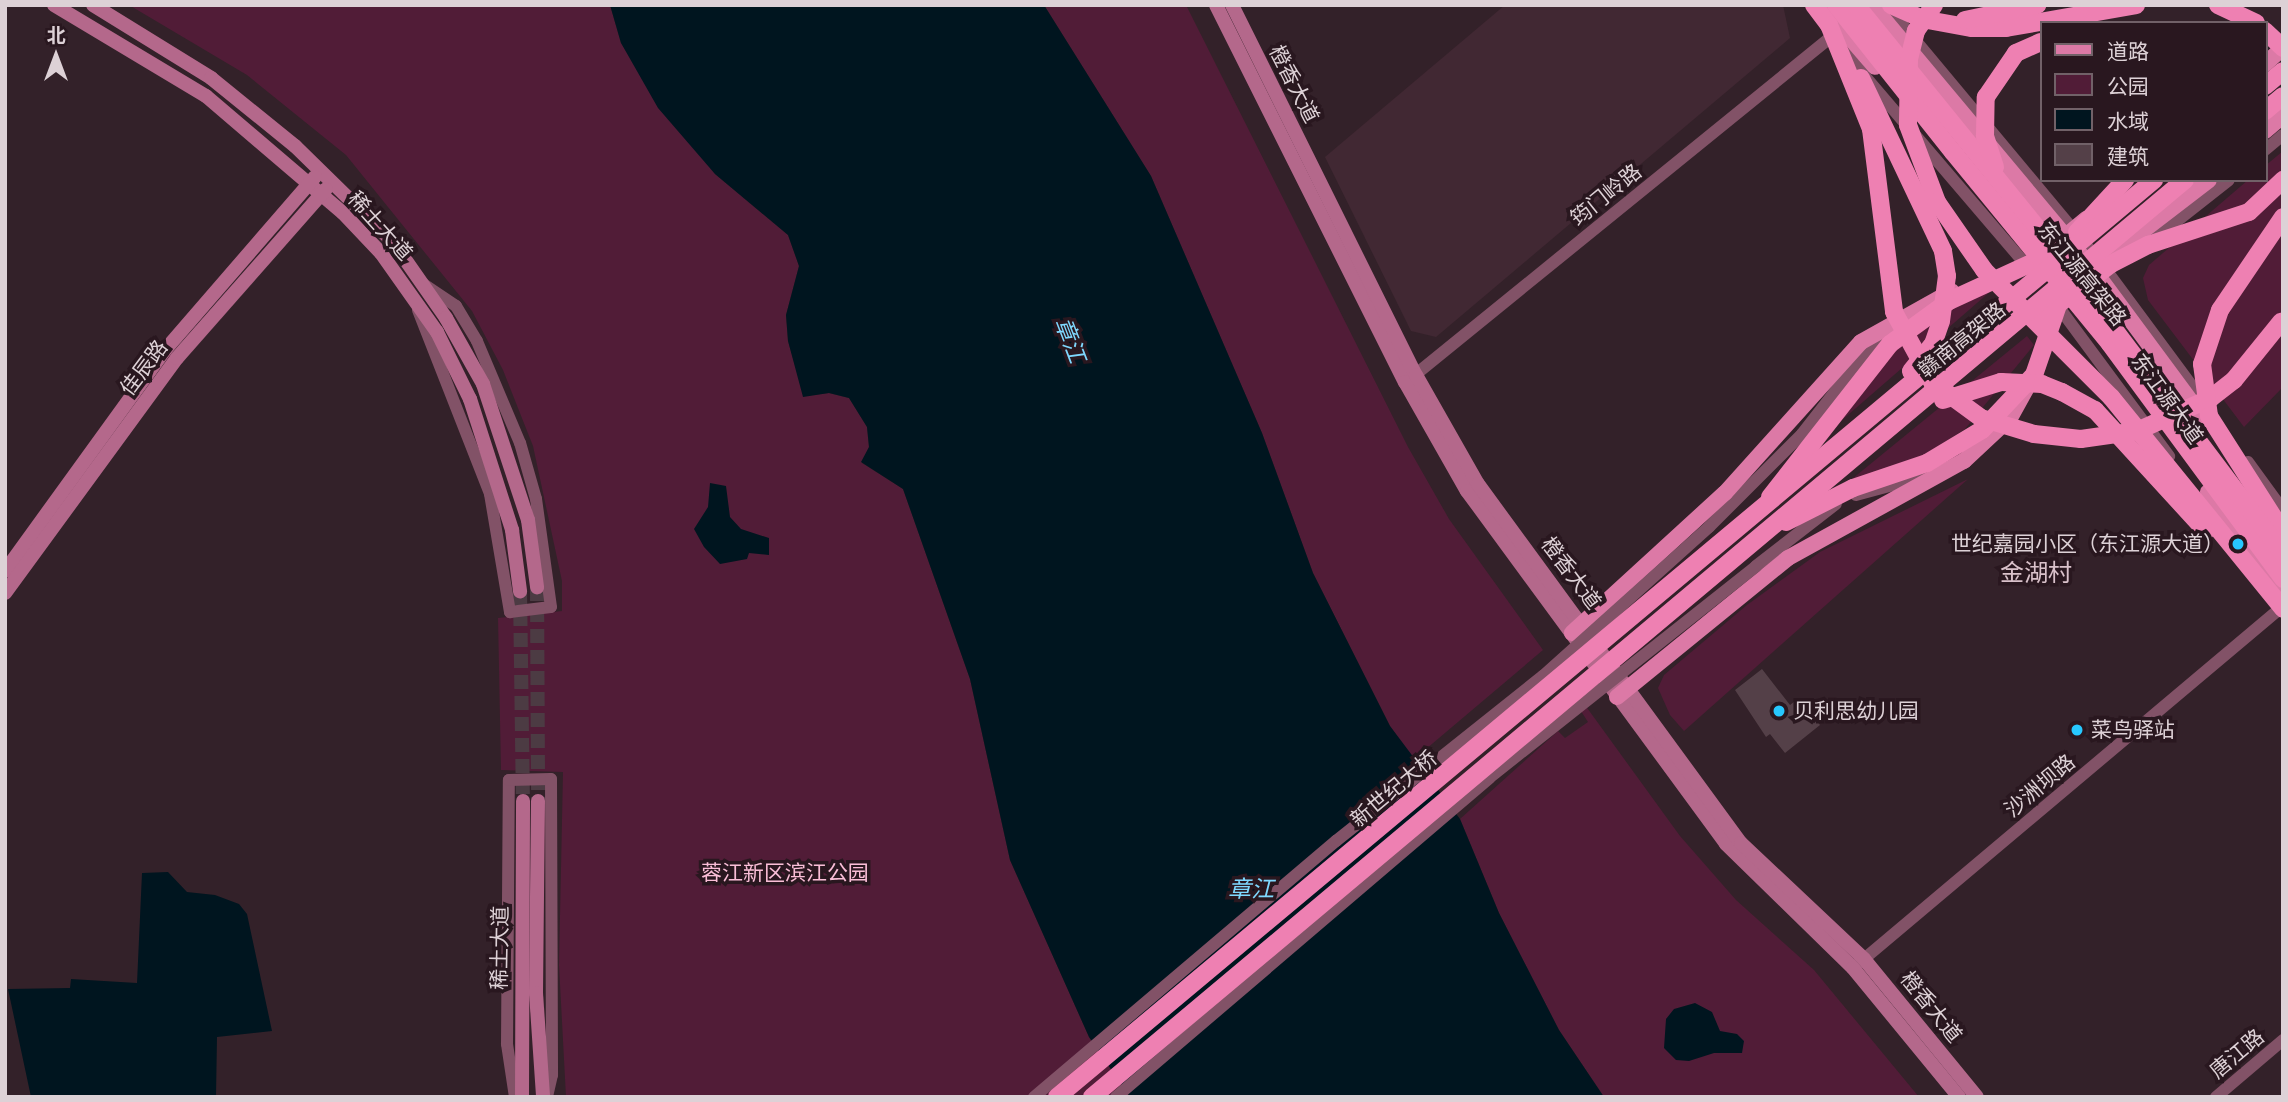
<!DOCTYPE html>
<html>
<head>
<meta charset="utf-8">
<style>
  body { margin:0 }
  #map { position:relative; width:2288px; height:1102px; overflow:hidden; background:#332129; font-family:"PT Sans","Noto Sans SC",sans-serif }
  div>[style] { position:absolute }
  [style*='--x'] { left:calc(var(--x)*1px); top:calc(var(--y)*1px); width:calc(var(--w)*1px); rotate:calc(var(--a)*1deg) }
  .built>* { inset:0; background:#412833 }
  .green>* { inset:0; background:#511c37 }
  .water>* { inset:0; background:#00151f }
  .building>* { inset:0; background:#544048 }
  .secondary-tunnel>* { height:14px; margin-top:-7px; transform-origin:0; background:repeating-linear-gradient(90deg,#4c3b43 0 14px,transparent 0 21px) }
  .tertiary>* { height:12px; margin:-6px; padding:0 6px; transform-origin:6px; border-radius:6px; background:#825267 }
  .secondary>* { height:14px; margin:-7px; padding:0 7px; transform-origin:7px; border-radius:7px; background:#b4688b }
  .primary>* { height:16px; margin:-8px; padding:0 8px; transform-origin:8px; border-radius:8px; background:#dc79a6 }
  .trunk>* { height:18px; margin:-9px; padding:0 9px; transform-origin:9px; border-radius:9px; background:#ee80b2 }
  .tertiary-bridge>* { height:12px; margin:-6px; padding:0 6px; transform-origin:6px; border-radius:6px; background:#825267 }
  .trunk-bridge>* { height:18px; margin:-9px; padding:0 9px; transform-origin:9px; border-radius:9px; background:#ee80b2 }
  .dots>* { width:19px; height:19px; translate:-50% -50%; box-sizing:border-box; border:4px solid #29171f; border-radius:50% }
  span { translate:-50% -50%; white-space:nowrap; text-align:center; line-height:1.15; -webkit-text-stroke:7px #29171f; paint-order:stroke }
  .street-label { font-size:21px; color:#ddd1d6 }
  .poi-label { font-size:21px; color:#ddd1d6 }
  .right { translate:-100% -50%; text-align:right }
  .left { translate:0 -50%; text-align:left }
  .park-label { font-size:21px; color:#fabed7 }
  .water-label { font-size:23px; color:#7fd8fe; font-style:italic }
  .quarter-label { font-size:24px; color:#d9c1ca }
  .frame { position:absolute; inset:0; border:7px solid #ddd1d6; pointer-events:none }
  .legend { position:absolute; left:2040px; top:21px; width:228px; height:161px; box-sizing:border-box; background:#29171f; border:2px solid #716168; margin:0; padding:9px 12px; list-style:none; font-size:21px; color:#ddd1d6 }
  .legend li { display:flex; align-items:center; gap:14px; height:35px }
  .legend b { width:35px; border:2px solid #716168 }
  .north { position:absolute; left:21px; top:21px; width:70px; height:70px; -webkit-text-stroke:5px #29171f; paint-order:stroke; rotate:0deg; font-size:19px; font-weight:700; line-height:28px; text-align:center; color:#ddd1d6 }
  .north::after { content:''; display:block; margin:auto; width:24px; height:32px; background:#ddd1d6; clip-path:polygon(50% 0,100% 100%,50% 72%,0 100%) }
</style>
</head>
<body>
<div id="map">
  <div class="built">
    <div style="clip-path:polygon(1505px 5px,1783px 5px,1790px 38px,1436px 337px,1411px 331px,1325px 157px)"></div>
  </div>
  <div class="green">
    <div style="clip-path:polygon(129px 5px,610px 5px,621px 43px,715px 174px,788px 235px,799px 266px,786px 315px,788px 341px,804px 396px,829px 393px,849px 398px,867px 427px,869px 447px,862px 463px,903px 489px,970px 679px,1010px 860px,1089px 1037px,1130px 1097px,566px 1097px,559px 965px,563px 772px,501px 770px,498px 618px,562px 611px,562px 581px,533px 446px,503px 370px,472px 311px,346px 155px,247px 75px)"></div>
    <div style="clip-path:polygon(1044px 5px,1186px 5px,1408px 447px,1449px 519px,1543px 650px,1413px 760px,1390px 726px,1313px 573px,1262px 433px,1151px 176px)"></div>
    <div style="clip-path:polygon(2283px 151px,2283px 387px,2244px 427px,2148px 300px,2143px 278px,2149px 265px,2248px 180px,2265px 180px,2265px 166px)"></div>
    <div style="clip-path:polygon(1992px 290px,1826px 434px,1875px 369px,1917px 330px,1956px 303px)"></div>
    <div style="clip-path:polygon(2027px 336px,2034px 345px,1965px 429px,1920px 458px,1841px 488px)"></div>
    <div style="clip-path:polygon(1968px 479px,1684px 731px,1670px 715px,1658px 688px,1664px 675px,1747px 605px,1820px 552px)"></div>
    <div style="clip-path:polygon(1585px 705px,1680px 836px,1736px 900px,1814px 970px,1919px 1097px,1604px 1097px,1559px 1030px,1499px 913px,1460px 819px,1558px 731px,1565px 738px,1588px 722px,1579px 708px)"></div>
  </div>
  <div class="water">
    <div style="clip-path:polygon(610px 5px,1044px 5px,1151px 176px,1262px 433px,1313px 573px,1390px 726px,1460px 819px,1499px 913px,1559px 1030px,1604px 1097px,1130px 1097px,1089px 1037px,1010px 860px,970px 679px,903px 489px,861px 462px,869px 447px,867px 427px,849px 398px,829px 393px,803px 397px,788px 341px,786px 315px,799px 266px,788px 235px,715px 174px,658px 108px,621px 43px)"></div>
    <div style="clip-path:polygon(710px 483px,726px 486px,730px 517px,741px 529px,769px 538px,769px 555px,749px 553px,747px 559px,720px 564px,704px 547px,694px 529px,708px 507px)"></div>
    <div style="clip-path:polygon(168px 872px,187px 892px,215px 895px,239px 904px,247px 914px,272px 1031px,217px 1037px,216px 1097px,31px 1097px,8px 989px,70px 988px,71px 979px,137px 983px,142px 873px)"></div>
    <div style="clip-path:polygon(1695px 1003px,1712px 1012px,1720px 1031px,1737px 1034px,1744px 1041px,1742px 1053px,1714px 1053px,1689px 1061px,1676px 1060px,1664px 1048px,1666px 1019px,1674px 1009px)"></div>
  </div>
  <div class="building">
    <div style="clip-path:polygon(1762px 669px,1790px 705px,1799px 698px,1820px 725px,1785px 753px,1770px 734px,1766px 737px,1735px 690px)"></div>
  </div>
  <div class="secondary-tunnel">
    <div style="--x:537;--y:587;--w:214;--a:89.7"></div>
    <div style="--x:520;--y:591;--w:210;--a:89.2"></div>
  </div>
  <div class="tertiary">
    <div style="--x:1886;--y:5;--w:336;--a:50.2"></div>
    <div style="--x:2101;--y:263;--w:177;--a:53.5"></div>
    <div style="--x:1845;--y:53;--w:287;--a:49.5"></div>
    <div style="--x:2265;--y:150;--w:23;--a:-40"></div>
    <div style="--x:2154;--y:239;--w:95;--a:-38.2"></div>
    <div style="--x:2055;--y:302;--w:192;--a:53.5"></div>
    <div style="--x:418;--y:310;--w:198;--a:68.6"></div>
    <div style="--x:490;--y:494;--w:120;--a:80.4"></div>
    <div style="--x:510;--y:612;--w:41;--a:-7"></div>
    <div style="--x:551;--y:607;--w:109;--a:-97.9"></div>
    <div style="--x:536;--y:499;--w:58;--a:-105.9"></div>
    <div style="--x:520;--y:443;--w:111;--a:-112.9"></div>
    <div style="--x:477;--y:341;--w:41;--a:-121"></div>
    <div style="--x:456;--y:306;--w:40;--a:-146"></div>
    <div style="--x:1410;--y:379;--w:542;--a:-39.09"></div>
    <div style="--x:2248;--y:462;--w:59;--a:53.9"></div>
    <div style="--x:1856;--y:495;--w:73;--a:-15.2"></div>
    <div style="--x:1709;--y:527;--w:132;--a:-45"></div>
    <div style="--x:1802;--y:434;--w:104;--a:-52"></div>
    <div style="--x:1866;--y:352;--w:33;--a:-39"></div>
    <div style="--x:1756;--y:566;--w:101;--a:-37.8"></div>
    <div style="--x:1858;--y:964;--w:556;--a:-40.11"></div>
    <div style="--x:515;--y:1097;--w:54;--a:-98.6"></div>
    <div style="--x:507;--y:1044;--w:264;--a:-89.6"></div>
    <div style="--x:509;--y:780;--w:42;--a:-1.4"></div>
    <div style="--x:551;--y:779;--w:296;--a:89.8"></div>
    <div style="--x:552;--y:1075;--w:23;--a:103"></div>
    <div style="--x:2216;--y:1097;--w:88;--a:-40.4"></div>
  </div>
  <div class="secondary">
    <div style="--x:54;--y:5;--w:177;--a:30.9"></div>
    <div style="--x:206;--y:96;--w:180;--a:40.5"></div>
    <div style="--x:343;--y:213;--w:55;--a:46.5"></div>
    <div style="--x:381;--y:253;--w:97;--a:54.7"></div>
    <div style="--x:437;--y:332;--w:75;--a:63.8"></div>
    <div style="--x:470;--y:399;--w:138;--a:72.2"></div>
    <div style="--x:512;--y:530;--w:62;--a:82.5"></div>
    <div style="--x:93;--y:5;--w:139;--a:31.7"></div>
    <div style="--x:211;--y:78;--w:108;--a:39"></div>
    <div style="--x:295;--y:146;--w:137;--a:44.4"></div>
    <div style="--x:393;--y:242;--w:93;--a:55.1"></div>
    <div style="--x:446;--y:318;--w:76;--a:60.7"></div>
    <div style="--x:483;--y:384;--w:143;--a:71.7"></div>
    <div style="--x:528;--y:520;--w:68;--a:82.3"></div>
    <div style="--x:1216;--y:5;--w:422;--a:63.4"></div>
    <div style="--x:1405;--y:382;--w:125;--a:60.4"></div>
    <div style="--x:1467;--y:491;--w:438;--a:53.7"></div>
    <div style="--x:1726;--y:844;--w:177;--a:44.3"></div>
    <div style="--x:1853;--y:968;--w:167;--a:50.6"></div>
    <div style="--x:1232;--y:5;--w:413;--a:63.6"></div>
    <div style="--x:1416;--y:375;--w:125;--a:60.4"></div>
    <div style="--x:1478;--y:484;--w:445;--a:53.8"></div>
    <div style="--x:1741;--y:843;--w:169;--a:43.3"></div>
    <div style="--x:1864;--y:959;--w:178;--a:50.7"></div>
    <div style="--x:5;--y:571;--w:273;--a:-54.1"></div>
    <div style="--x:165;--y:350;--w:229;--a:-49.1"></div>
    <div style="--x:5;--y:593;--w:291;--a:-53.8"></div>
    <div style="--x:177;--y:358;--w:225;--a:-48.6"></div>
    <div style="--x:538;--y:801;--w:192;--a:90.6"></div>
    <div style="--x:536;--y:993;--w:104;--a:86.1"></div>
    <div style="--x:522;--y:1097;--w:296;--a:-89.8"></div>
  </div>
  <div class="primary">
    <div style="--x:1872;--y:5;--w:344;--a:50.1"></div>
    <div style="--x:2093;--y:269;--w:182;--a:53.5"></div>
    <div style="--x:1826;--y:10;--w:75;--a:49.3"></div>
    <div style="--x:2265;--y:64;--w:24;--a:-42"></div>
    <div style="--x:2265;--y:131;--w:23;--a:-40"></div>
    <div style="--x:2044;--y:254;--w:55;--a:-39.8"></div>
    <div style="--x:2101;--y:263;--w:136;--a:-37.5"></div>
    <div style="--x:2208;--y:492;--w:128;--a:54.6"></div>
    <div style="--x:1572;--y:633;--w:207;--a:-42.5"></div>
    <div style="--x:1725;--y:493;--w:203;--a:-48"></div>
    <div style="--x:1861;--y:342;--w:104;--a:-29.3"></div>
    <div style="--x:1617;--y:697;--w:220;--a:-39.1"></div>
    <div style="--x:1788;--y:558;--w:201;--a:-28.9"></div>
    <div style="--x:1964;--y:461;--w:63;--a:-43.1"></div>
    <div style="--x:2010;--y:418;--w:37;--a:-61"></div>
  </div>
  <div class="trunk">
    <div style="--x:1836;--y:5;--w:188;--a:51.5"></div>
    <div style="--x:1856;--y:5;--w:296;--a:50.9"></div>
    <div style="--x:1891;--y:5;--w:34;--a:24"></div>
    <div style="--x:1922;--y:19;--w:51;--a:10.2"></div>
    <div style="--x:1972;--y:28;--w:34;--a:0"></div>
    <div style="--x:2006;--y:28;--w:132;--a:-10"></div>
    <div style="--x:2218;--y:5;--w:42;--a:25.3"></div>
    <div style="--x:1965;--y:20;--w:74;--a:-11.8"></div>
    <div style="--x:2265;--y:86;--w:23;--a:-40"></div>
    <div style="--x:2265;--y:111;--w:23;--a:-40"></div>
    <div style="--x:2249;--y:212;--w:47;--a:-43.3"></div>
    <div style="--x:2110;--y:344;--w:292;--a:53.6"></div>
    <div style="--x:1770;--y:497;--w:194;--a:-51.9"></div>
    <div style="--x:1890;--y:344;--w:73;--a:-36.1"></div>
    <div style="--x:1949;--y:301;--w:96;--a:-24.7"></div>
    <div style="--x:1786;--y:522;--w:75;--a:-26.9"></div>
    <div style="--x:1853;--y:488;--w:78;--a:-18.7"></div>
    <div style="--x:1927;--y:463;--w:64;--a:-31"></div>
    <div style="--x:1982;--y:430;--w:76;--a:-46.6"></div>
    <div style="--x:2034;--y:375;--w:83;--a:-71.1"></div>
  </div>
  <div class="tertiary-bridge">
    <div style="--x:1034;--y:1097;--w:396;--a:-40.3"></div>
    <div style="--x:1336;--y:841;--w:265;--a:-38.6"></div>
    <div style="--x:1543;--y:676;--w:223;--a:-41.9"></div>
    <div style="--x:1116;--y:1097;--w:491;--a:-40.5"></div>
    <div style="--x:1489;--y:778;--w:341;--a:-38.4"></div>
  </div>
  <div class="trunk-bridge">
    <div style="--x:1814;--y:5;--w:25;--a:53"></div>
    <div style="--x:1829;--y:25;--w:112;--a:68"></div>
    <div style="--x:1871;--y:129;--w:184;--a:82.8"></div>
    <div style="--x:1894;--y:312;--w:80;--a:61.5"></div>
    <div style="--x:1932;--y:382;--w:61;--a:36.3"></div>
    <div style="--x:1981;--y:418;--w:55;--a:16.8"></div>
    <div style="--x:2034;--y:434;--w:47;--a:6.1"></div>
    <div style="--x:2081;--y:439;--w:57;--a:-8.1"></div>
    <div style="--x:2137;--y:431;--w:81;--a:-24"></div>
    <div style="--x:2211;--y:398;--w:29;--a:-38"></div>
    <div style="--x:2234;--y:380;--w:75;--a:-51"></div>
    <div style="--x:1934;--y:5;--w:32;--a:125"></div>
    <div style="--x:1916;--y:31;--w:29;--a:104"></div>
    <div style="--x:1909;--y:59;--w:66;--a:90.9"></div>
    <div style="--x:1908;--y:125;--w:82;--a:69.4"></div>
    <div style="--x:1937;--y:202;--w:83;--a:55.3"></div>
    <div style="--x:1984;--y:270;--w:180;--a:45"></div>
    <div style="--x:2111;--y:397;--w:273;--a:50.9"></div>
    <div style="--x:2265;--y:31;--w:25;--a:43"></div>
    <div style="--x:1861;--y:78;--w:191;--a:64.6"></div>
    <div style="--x:1943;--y:251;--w:25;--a:81"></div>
    <div style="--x:1947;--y:276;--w:45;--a:97.6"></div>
    <div style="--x:1941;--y:321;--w:24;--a:109"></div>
    <div style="--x:1933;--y:344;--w:35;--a:129"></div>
    <div style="--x:1953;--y:152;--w:248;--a:50.7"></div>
    <div style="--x:1995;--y:167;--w:33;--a:-108"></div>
    <div style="--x:1985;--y:136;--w:39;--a:-89"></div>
    <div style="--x:1986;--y:97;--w:53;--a:-55.7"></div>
    <div style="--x:2016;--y:53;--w:27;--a:-24"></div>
    <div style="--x:2283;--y:217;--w:112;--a:124.1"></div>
    <div style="--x:2220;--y:310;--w:57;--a:108.4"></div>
    <div style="--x:2202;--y:364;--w:52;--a:82.3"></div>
    <div style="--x:2209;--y:416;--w:138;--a:57.5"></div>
    <div style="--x:2077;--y:232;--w:71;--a:-47.3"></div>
    <div style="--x:2043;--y:235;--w:399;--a:53"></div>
    <div style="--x:2048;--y:312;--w:79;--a:-37.3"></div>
    <div style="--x:2111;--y:264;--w:42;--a:-27.2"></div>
    <div style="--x:2148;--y:245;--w:106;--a:-18.1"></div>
    <div style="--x:1943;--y:400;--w:61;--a:-17.2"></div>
    <div style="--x:2001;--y:382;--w:41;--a:2.8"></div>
    <div style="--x:2042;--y:384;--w:22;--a:22"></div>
    <div style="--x:2062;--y:392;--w:38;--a:29"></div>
    <div style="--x:2095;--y:410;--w:164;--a:47.5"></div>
    <div style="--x:1057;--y:1097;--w:1430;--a:-39.89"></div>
    <div style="--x:1092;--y:1097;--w:1427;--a:-40"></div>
  </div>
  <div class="dots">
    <div style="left:2238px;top:544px;background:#27c8ff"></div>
    <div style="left:1779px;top:711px;background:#27c8ff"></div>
    <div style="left:2077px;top:730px;background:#27c8ff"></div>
  </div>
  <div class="street-label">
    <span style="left:1294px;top:84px;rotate:63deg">橙香大道</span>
    <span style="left:1606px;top:195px;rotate:-39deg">筠门岭路</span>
    <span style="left:380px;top:226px;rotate:48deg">稀土大道</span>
    <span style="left:2082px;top:274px;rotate:51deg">东江源高架路</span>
    <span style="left:1962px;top:340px;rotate:-39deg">赣南高架路</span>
    <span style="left:144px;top:368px;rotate:-53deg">佳辰路</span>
    <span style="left:2167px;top:399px;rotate:54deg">东江源大道</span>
    <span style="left:1571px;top:573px;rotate:53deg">橙香大道</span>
    <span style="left:2040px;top:786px;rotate:-40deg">沙洲坝路</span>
    <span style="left:1394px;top:789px;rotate:-40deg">新世纪大桥</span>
    <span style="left:500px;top:948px;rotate:-89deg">稀土大道</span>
    <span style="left:1931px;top:1007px;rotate:51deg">橙香大道</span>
    <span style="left:2237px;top:1054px;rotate:-40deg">唐江路</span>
  </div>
  <div class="poi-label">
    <span class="right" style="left:2224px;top:544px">世纪嘉园小区（东江源大道）</span>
    <span class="left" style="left:1793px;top:711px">贝利思幼儿园</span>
    <span class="left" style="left:2091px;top:730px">菜鸟驿站</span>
  </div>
  <div class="park-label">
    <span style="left:785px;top:873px">蓉江新区滨江公园</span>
  </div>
  <div class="water-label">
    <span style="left:1070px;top:340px;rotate:69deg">章江</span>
    <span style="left:1251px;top:889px">章江</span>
  </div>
  <div class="quarter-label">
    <span style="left:2036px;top:573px">金湖村</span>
  </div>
  <div class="frame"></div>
  <ul class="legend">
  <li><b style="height:9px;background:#dc79a6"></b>道路</li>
  <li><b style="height:19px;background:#511c37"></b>公园</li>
  <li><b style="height:19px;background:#00151f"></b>水域</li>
  <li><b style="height:19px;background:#544048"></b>建筑</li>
  </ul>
  <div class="north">北</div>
</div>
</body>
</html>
